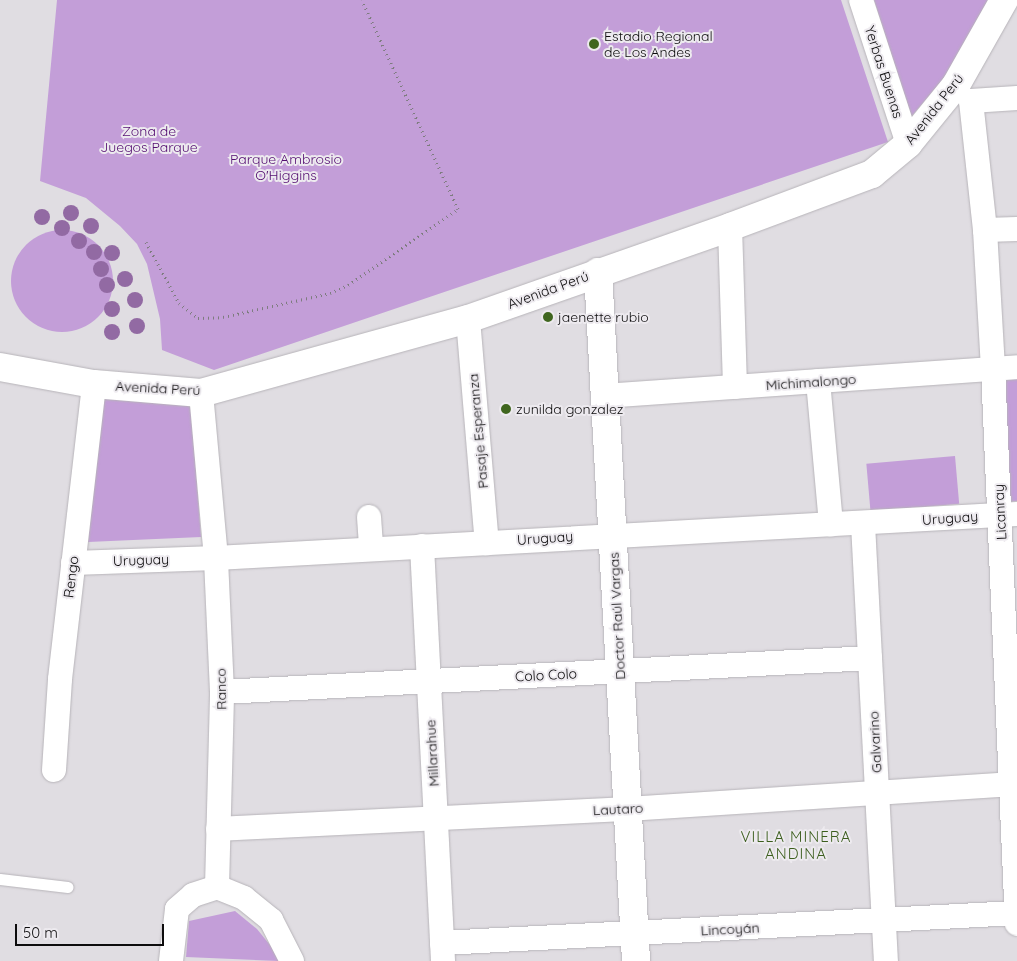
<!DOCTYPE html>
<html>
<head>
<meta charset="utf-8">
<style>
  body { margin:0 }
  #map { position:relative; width:1017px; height:961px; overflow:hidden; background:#e0dde2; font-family:Quicksand,sans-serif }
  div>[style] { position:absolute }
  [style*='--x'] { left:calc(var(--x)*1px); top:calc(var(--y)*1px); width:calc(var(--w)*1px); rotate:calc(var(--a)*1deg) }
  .green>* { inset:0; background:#c39ed8; transform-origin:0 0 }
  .round { border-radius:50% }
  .path>* { height:3px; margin-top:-1.5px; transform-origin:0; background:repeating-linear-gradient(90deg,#7e7c7f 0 1px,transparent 0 5px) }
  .roads { filter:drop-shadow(0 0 1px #b7b4b9) drop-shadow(0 0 1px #b7b4b9) }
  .lane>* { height:11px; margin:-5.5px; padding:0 5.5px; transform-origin:5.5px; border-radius:5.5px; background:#fff }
  .street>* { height:24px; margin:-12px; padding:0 12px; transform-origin:12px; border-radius:12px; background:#fff }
  .secondary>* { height:28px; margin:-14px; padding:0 14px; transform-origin:14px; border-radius:14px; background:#fff }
  .trees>* { width:16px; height:16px; margin:-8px; border-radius:50%; background:#926aa3 }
  .dots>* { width:14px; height:14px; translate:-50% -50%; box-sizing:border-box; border:2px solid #edeaef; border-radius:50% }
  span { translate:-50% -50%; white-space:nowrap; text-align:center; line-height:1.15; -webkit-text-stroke:4px #edeaef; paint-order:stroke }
  .poi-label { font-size:14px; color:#0d0c0d }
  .left { translate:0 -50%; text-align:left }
  .street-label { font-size:14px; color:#0d0c0d }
  .park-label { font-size:14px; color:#530c70 }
  .neighbourhood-label { font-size:15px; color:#3c5e1e; letter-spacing:1px }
  .scale { position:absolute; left:15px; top:924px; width:149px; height:22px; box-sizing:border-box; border:2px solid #0d0c0d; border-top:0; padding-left:6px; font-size:15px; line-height:18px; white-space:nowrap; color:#0d0c0d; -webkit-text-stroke:4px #edeaef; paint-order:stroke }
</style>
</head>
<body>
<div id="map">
  <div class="green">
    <div style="clip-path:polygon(57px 0,841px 0,888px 142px,214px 370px,162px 350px,160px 319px,147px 264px,137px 244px,120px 226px,86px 198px,40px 181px)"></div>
    <div style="clip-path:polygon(874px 0,988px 0,946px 76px,911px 117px)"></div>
    <div class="round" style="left:11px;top:230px;width:102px;height:102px"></div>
    <div style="clip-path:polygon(1017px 377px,1017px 501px,1006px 502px,1000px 378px)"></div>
    <div style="clip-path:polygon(103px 397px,191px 402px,201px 537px,88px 542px)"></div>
    <div style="left:955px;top:456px;width:48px;height:89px;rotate:85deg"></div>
    <div style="clip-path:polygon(235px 911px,257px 929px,279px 956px,279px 961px,186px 957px,189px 921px)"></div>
  </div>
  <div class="path">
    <div style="--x:146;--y:242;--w:69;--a:61.6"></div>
    <div style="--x:179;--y:303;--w:24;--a:38"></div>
    <div style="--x:198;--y:318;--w:25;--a:-2"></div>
    <div style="--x:223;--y:317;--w:110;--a:-12.6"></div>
    <div style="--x:330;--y:293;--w:20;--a:-24"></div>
    <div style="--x:348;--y:285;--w:134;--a:-34.6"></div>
    <div style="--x:458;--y:209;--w:230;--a:-114.7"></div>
  </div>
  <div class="roads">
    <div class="lane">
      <div style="--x:0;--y:879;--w:68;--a:6.7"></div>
    </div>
    <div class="street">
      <div style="--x:861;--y:0;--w:151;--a:71.9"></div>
      <div style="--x:971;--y:101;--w:130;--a:83.8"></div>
      <div style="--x:985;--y:230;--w:139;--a:86.7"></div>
      <div style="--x:993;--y:369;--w:555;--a:87.52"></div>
      <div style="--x:971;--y:101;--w:46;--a:-3.7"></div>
      <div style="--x:730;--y:227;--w:160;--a:88.2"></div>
      <div style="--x:985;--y:230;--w:32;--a:-2"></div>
      <div style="--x:468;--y:319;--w:225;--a:85.2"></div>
      <div style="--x:818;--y:381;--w:144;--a:84.8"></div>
      <div style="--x:605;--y:396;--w:413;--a:-4"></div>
      <div style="--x:369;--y:517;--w:32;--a:86"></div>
      <div style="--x:863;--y:524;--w:438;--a:87"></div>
      <div style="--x:422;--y:546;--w:416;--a:87.1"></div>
      <div style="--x:73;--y:563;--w:143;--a:-2"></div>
      <div style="--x:216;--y:558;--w:802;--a:-3.14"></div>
      <div style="--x:222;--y:692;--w:649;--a:-3"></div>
      <div style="--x:54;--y:770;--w:91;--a:-86.2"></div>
      <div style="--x:60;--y:679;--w:297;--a:-83.4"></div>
      <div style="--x:218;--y:829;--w:410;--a:-2.8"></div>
      <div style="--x:628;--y:809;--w:390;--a:-3.7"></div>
      <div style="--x:217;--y:887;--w:29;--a:22"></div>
      <div style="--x:244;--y:898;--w:35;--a:39"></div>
      <div style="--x:271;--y:920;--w:46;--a:62.9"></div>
      <div style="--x:442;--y:943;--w:576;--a:-2.99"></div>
      <div style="--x:171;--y:961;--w:52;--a:-83.4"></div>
      <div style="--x:177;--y:909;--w:21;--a:-41"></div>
      <div style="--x:193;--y:895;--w:25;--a:-18"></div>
      <div style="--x:217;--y:887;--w:195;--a:-88.5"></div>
      <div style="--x:222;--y:692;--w:134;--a:-92.6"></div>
      <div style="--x:216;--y:558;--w:166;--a:-95.2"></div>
    </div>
    <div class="secondary">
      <div style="--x:598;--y:272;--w:690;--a:86.84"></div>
      <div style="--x:0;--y:367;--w:96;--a:10.3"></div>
      <div style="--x:94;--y:384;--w:107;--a:4.8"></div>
      <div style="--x:201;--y:393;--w:277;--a:-15.5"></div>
      <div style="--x:468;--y:319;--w:278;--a:-19.3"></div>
      <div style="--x:730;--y:227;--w:152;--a:-20.5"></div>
      <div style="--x:872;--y:174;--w:47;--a:-39.8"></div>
      <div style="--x:908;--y:144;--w:76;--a:-50.9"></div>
      <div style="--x:956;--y:85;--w:98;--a:-60.5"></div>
    </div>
  </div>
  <div class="trees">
    <div style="left:71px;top:213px"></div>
    <div style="left:42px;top:217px"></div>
    <div style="left:91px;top:226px"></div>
    <div style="left:62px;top:228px"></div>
    <div style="left:79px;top:241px"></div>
    <div style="left:94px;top:252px"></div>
    <div style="left:112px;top:253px"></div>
    <div style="left:101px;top:269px"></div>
    <div style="left:125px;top:279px"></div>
    <div style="left:107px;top:285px"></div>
    <div style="left:135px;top:300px"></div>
    <div style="left:112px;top:309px"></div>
    <div style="left:137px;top:326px"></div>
    <div style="left:112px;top:332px"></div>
  </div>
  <div class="dots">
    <div style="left:594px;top:44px;background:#40661f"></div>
    <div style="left:548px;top:317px;background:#40661f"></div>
    <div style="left:506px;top:409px;background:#40661f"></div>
  </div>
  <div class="poi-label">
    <span class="left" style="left:604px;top:44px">Estadio Regional<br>de Los Andes</span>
    <span class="left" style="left:558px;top:317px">jaenette rubio</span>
    <span class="left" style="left:516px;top:409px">zunilda gonzalez</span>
  </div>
  <div class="street-label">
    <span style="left:884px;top:72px;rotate:72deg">Yerbas Buenas</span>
    <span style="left:934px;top:109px;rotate:-52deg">Avenida Perú</span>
    <span style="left:548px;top:290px;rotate:-20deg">Avenida Perú</span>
    <span style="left:811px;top:382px;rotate:-4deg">Michimalongo</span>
    <span style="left:158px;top:388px;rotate:3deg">Avenida Perú</span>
    <span style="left:478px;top:431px;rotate:-95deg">Pasaje Esperanza</span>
    <span style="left:1000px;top:512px;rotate:-93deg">Licanray</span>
    <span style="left:950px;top:518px;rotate:-4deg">Uruguay</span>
    <span style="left:545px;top:538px;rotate:-4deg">Uruguay</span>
    <span style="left:141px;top:560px;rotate:-2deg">Uruguay</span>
    <span style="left:71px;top:577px;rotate:-83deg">Rengo</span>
    <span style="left:617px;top:616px;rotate:-93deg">Doctor Raúl Vargas</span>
    <span style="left:546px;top:675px;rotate:-3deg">Colo Colo</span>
    <span style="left:221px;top:689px;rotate:-91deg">Ranco</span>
    <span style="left:875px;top:742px;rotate:-93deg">Galvarino</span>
    <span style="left:432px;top:753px;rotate:-93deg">Millarahue</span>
    <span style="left:618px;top:809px;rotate:-3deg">Lautaro</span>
    <span style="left:730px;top:929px;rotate:-3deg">Lincoyán</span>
  </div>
  <div class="park-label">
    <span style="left:149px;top:139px">Zona de<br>Juegos Parque</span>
    <span style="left:286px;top:167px">Parque Ambrosio<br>O'Higgins</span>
  </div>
  <div class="neighbourhood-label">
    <span style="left:796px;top:845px">VILLA MINERA<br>ANDINA</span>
  </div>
  <div class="scale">50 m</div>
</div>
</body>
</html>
